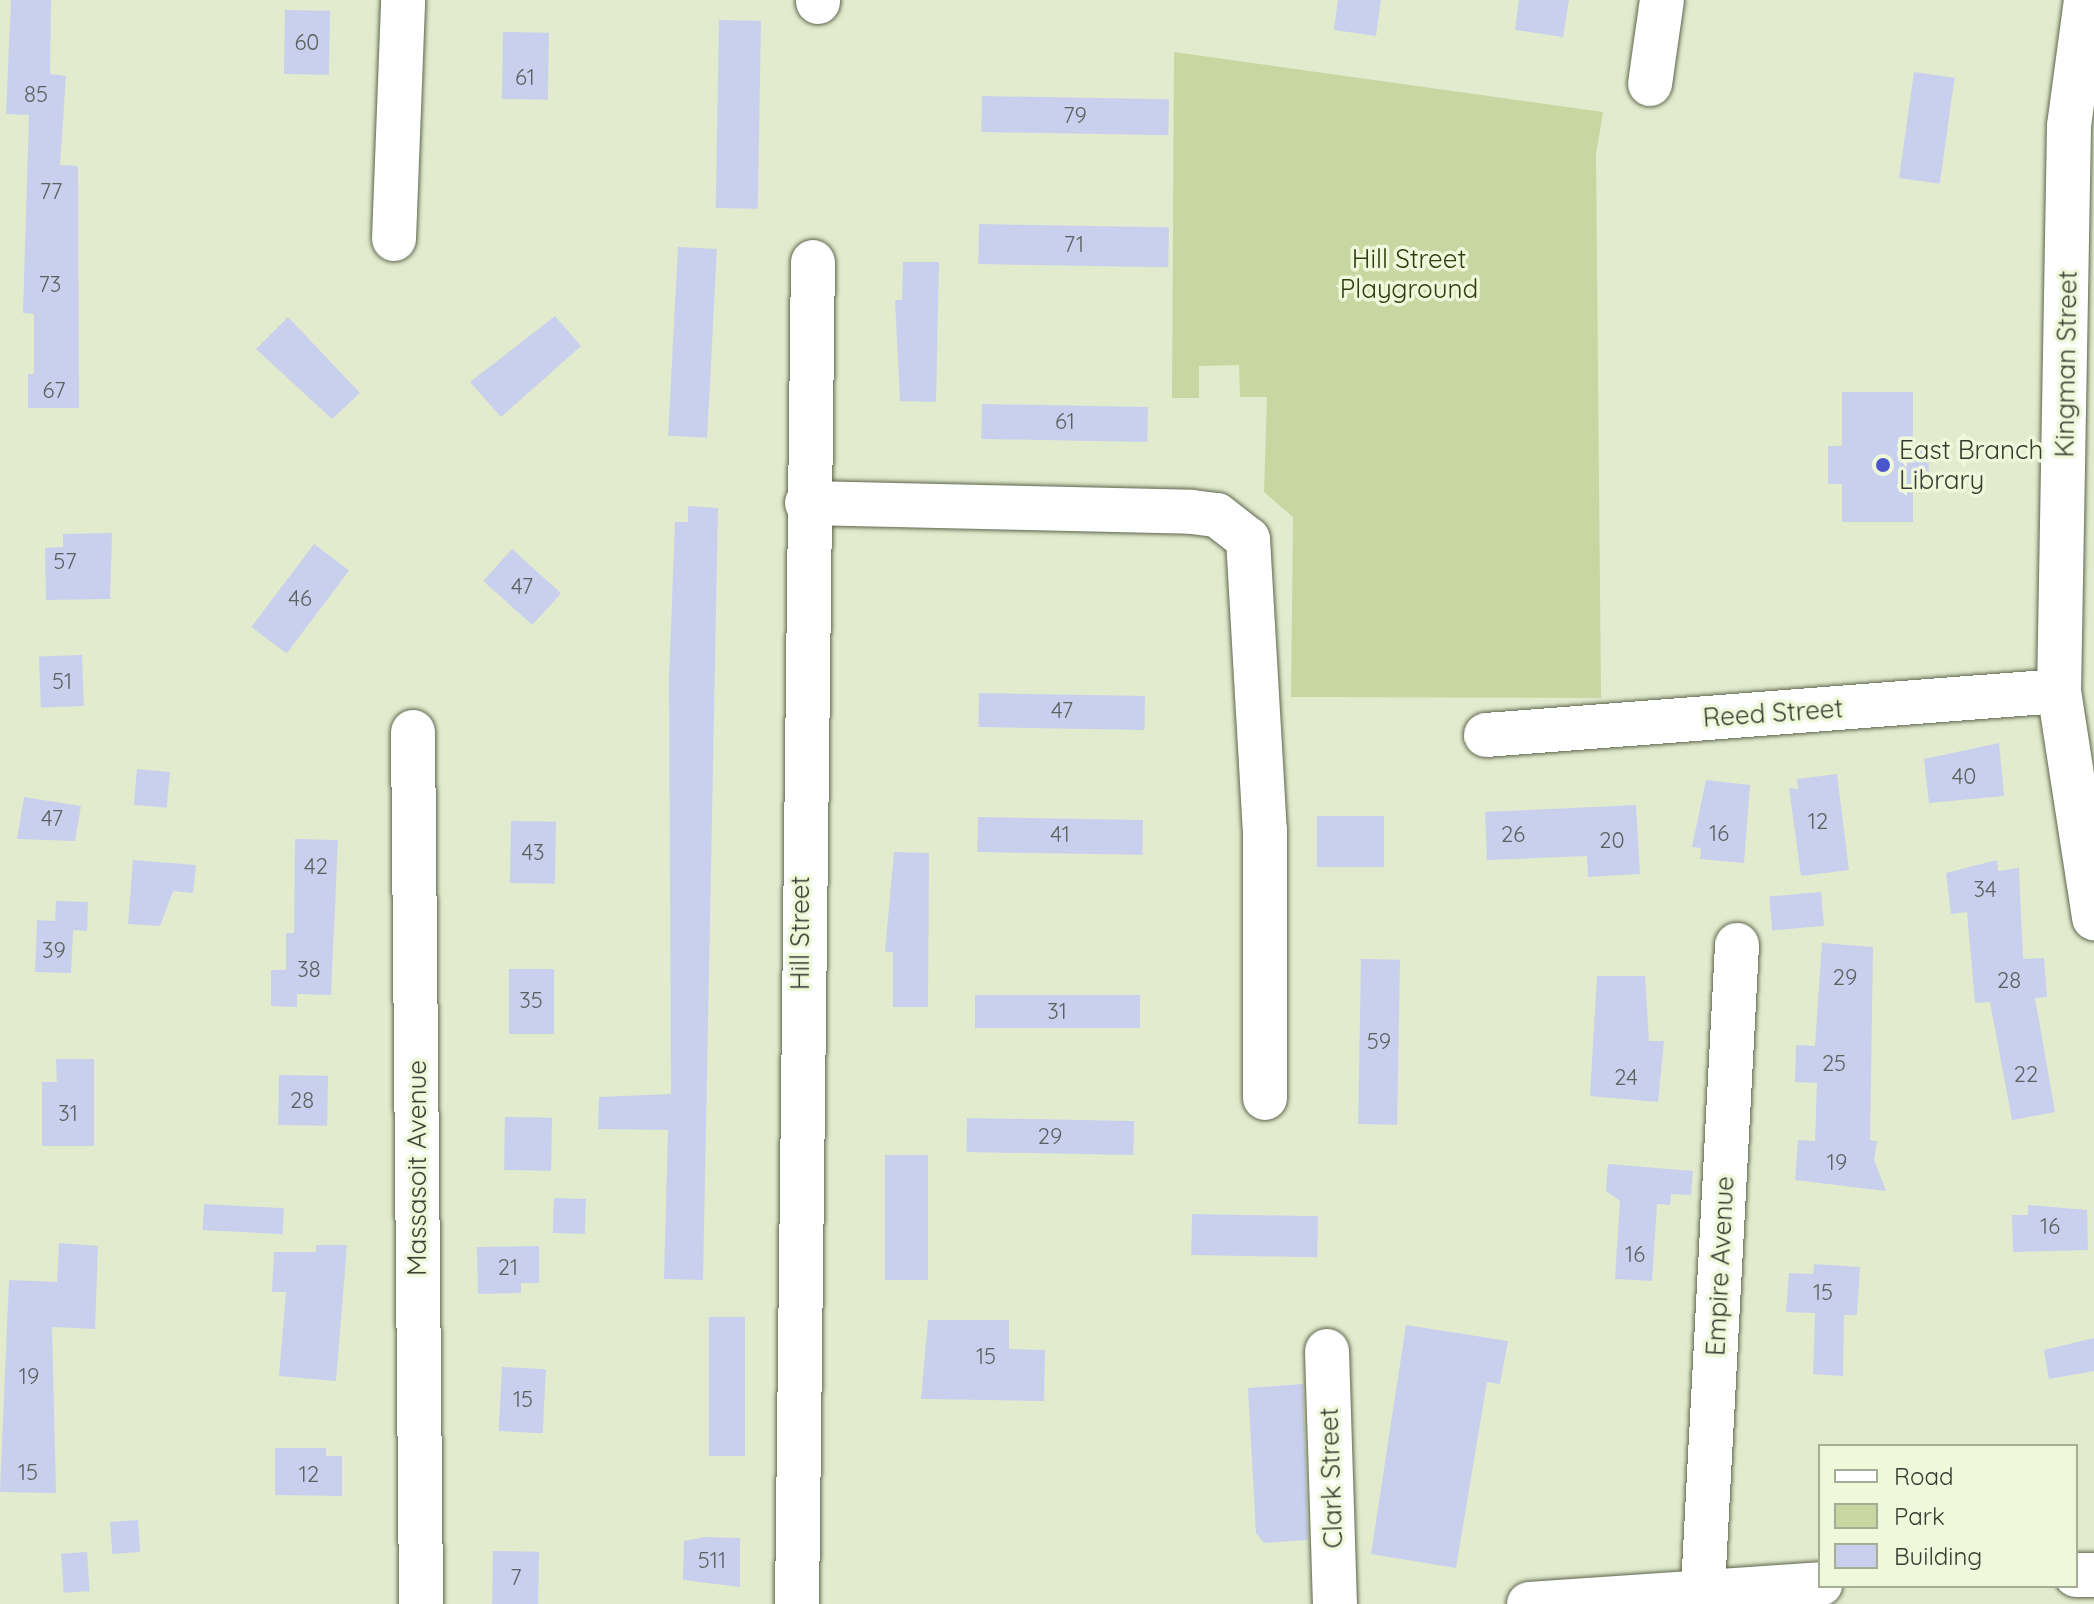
<!DOCTYPE html>
<html>
<head>
<meta charset="utf-8">
<style>
  body { margin:0 }
  #map { position:relative; width:2094px; height:1604px; overflow:hidden; background:#e2ebce; font-family:Quicksand,sans-serif }
  div>[style] { position:absolute }
  [style*='--x'] { left:calc(var(--x)*1px); top:calc(var(--y)*1px); width:calc(var(--w)*1px); rotate:calc(var(--a)*1deg) }
  .green>* { inset:0; background:#c8d7a2 }
  .building>* { inset:0; background:#c9d0ed; transform-origin:0 0 }
  .roads { filter:drop-shadow(0 0 2px #5e654c) drop-shadow(0 0 2px #5e654c) }
  .minor>* { height:44px; margin:-22px; padding:0 22px; transform-origin:22px; border-radius:22px; background:#fff }
  .major>* { height:44px; margin:-22px; padding:0 22px; transform-origin:22px; border-radius:22px; background:#fff }
  .dots>* { width:22px; height:22px; translate:-50% -50%; box-sizing:border-box; border:4px solid #eff8db; border-radius:50% }
  span { translate:-50% -50%; white-space:nowrap; text-align:center; line-height:1.15; -webkit-text-stroke:7px #eff8db; paint-order:stroke }
  .number-label { font-size:22px; color:#5c615f }
  .number-label span { -webkit-text-stroke-width:0 }
  .park-label { font-size:26px; color:#323d0e }
  .street-label { font-size:26px; color:#383c30 }
  .poi-label { font-size:26px; color:#383c30 }
  .left { translate:0 -50%; text-align:left }
  .legend { position:absolute; left:1818px; top:1444px; width:260px; height:144px; box-sizing:border-box; background:#eff8db; border:2px solid #a6ad97; margin:0; padding:10px 14px; list-style:none; font-size:24px; color:#383c30 }
  .legend li { display:flex; align-items:center; gap:16px; height:40px }
  .legend b { width:40px; border:2px solid #a6ad97 }
</style>
</head>
<body>
<div id="map">
  <div class="green">
    <div style="clip-path:polygon(1174px 52px,1603px 112px,1596px 155px,1601px 698px,1291px 697px,1293px 517px,1264px 492px,1267px 397px,1240px 397px,1239px 365px,1199px 366px,1199px 398px,1172px 398px)"></div>
  </div>
  <div class="building">
    <div style="clip-path:polygon(11px 0,51px 0,50px 74px,66px 76px,60px 165px,78px 166px,79px 408px,28px 408px,28px 374px,34px 374px,34px 314px,23px 313px,29px 115px,6px 114px)"></div>
    <div style="clip-path:polygon(1338px 0,1381px 0,1376px 36px,1334px 30px)"></div>
    <div style="clip-path:polygon(1519px 0,1569px 0,1563px 37px,1515px 30px)"></div>
    <div style="left:285px;top:10px;width:45px;height:64px;rotate:1deg"></div>
    <div style="left:719px;top:20px;width:42px;height:188px;rotate:1deg"></div>
    <div style="left:503px;top:32px;width:46px;height:67px;rotate:1deg"></div>
    <div style="left:1914px;top:72px;width:41px;height:107px;rotate:8deg"></div>
    <div style="left:982px;top:96px;width:187px;height:36px;rotate:1deg"></div>
    <div style="left:979px;top:224px;width:190px;height:40px;rotate:1deg"></div>
    <div style="left:678px;top:247px;width:39px;height:189px;rotate:3deg"></div>
    <div style="clip-path:polygon(903px 262px,939px 262px,936px 402px,900px 401px,895px 300px,902px 300px)"></div>
    <div style="clip-path:polygon(555px 316px,581px 346px,501px 417px,470px 382px)"></div>
    <div style="clip-path:polygon(288px 317px,360px 393px,332px 419px,256px 349px)"></div>
    <div style="clip-path:polygon(1842px 392px,1913px 392px,1913px 442px,1928px 442px,1929px 473px,1913px 473px,1913px 522px,1842px 522px,1842px 484px,1828px 484px,1828px 446px,1842px 446px)"></div>
    <div style="left:982px;top:404px;width:166px;height:35px;rotate:1deg"></div>
    <div style="clip-path:polygon(688px 506px,718px 508px,703px 1280px,664px 1279px,668px 1130px,598px 1129px,599px 1097px,671px 1094px,669px 678px,675px 522px,688px 522px)"></div>
    <div style="clip-path:polygon(112px 533px,110px 599px,46px 600px,45px 548px,63px 547px,63px 534px)"></div>
    <div style="left:314px;top:544px;width:44px;height:104px;rotate:37deg"></div>
    <div style="left:512px;top:549px;width:66px;height:43px;rotate:42deg"></div>
    <div style="left:82px;top:655px;width:51px;height:43px;rotate:88deg"></div>
    <div style="left:979px;top:693px;width:166px;height:34px;rotate:1deg"></div>
    <div style="clip-path:polygon(1999px 743px,2004px 796px,1929px 803px,1924px 759px)"></div>
    <div style="left:137px;top:769px;width:33px;height:36px;rotate:5deg"></div>
    <div style="clip-path:polygon(1837px 774px,1849px 870px,1801px 876px,1789px 788px,1798px 789px,1797px 779px)"></div>
    <div style="clip-path:polygon(1706px 780px,1750px 785px,1744px 863px,1700px 859px,1701px 848px,1692px 847px)"></div>
    <div style="clip-path:polygon(24px 797px,81px 806px,75px 841px,17px 839px)"></div>
    <div style="clip-path:polygon(1636px 805px,1640px 874px,1588px 877px,1587px 856px,1487px 860px,1485px 812px)"></div>
    <div style="left:1317px;top:816px;width:67px;height:51px"></div>
    <div style="left:978px;top:817px;width:165px;height:35px;rotate:1deg"></div>
    <div style="left:511px;top:821px;width:45px;height:62px;rotate:1deg"></div>
    <div style="clip-path:polygon(295px 839px,338px 840px,331px 995px,297px 994px,297px 1007px,271px 1006px,271px 970px,286px 970px,286px 933px,294px 933px)"></div>
    <div style="clip-path:polygon(894px 852px,929px 853px,928px 1007px,893px 1007px,893px 952px,885px 952px)"></div>
    <div style="clip-path:polygon(133px 860px,196px 865px,193px 893px,173px 891px,160px 926px,128px 924px)"></div>
    <div style="clip-path:polygon(1997px 860px,1998px 871px,2019px 868px,2023px 959px,2044px 958px,2047px 997px,2035px 998px,2055px 1112px,2012px 1120px,1990px 1002px,1975px 1003px,1967px 912px,1951px 914px,1946px 873px)"></div>
    <div style="left:1821px;top:892px;width:34px;height:52px;rotate:85deg"></div>
    <div style="clip-path:polygon(56px 901px,88px 902px,87px 931px,73px 930px,71px 973px,35px 972px,37px 920px,55px 921px)"></div>
    <div style="clip-path:polygon(1822px 943px,1873px 947px,1870px 1140px,1877px 1141px,1874px 1160px,1886px 1191px,1795px 1180px,1798px 1140px,1815px 1141px,1817px 1083px,1795px 1082px,1796px 1045px,1815px 1046px)"></div>
    <div style="left:1361px;top:959px;width:39px;height:165px;rotate:1deg"></div>
    <div style="left:554px;top:969px;width:65px;height:45px;rotate:90deg"></div>
    <div style="clip-path:polygon(1597px 976px,1645px 976px,1649px 1041px,1664px 1041px,1658px 1102px,1590px 1096px)"></div>
    <div style="left:975px;top:995px;width:165px;height:33px"></div>
    <div style="clip-path:polygon(56px 1059px,94px 1059px,94px 1146px,42px 1146px,42px 1082px,57px 1082px)"></div>
    <div style="left:279px;top:1075px;width:49px;height:50px;rotate:1deg"></div>
    <div style="left:505px;top:1117px;width:47px;height:53px;rotate:1deg"></div>
    <div style="left:967px;top:1118px;width:167px;height:34px;rotate:1deg"></div>
    <div style="left:885px;top:1155px;width:43px;height:125px"></div>
    <div style="clip-path:polygon(1608px 1164px,1693px 1171px,1691px 1195px,1671px 1194px,1670px 1205px,1657px 1204px,1652px 1281px,1615px 1279px,1620px 1201px,1606px 1191px)"></div>
    <div style="left:554px;top:1198px;width:32px;height:35px;rotate:2deg"></div>
    <div style="left:204px;top:1204px;width:80px;height:26px;rotate:3deg"></div>
    <div style="clip-path:polygon(2028px 1205px,2087px 1210px,2088px 1250px,2013px 1252px,2012px 1215px,2028px 1215px)"></div>
    <div style="left:1192px;top:1214px;width:126px;height:41px;rotate:1deg"></div>
    <div style="clip-path:polygon(59px 1243px,98px 1246px,95px 1329px,52px 1327px,56px 1493px,0 1492px,9px 1280px,57px 1282px)"></div>
    <div style="clip-path:polygon(316px 1245px,347px 1245px,336px 1381px,279px 1376px,286px 1292px,272px 1292px,274px 1252px,316px 1252px)"></div>
    <div style="clip-path:polygon(539px 1246px,539px 1283px,521px 1283px,521px 1293px,478px 1294px,477px 1247px)"></div>
    <div style="clip-path:polygon(1814px 1264px,1860px 1267px,1857px 1315px,1844px 1315px,1843px 1376px,1813px 1374px,1815px 1313px,1786px 1312px,1789px 1273px,1813px 1274px)"></div>
    <div style="left:709px;top:1317px;width:36px;height:139px"></div>
    <div style="clip-path:polygon(928px 1320px,1009px 1320px,1009px 1349px,1045px 1350px,1044px 1401px,921px 1399px)"></div>
    <div style="clip-path:polygon(1406px 1325px,1508px 1341px,1500px 1384px,1487px 1382px,1456px 1568px,1371px 1554px)"></div>
    <div style="clip-path:polygon(2094px 1338px,2094px 1371px,2049px 1379px,2044px 1350px)"></div>
    <div style="left:502px;top:1367px;width:44px;height:64px;rotate:3deg"></div>
    <div style="clip-path:polygon(1303px 1384px,1308px 1540px,1264px 1543px,1256px 1533px,1248px 1388px)"></div>
    <div style="clip-path:polygon(275px 1448px,326px 1448px,326px 1456px,342px 1456px,342px 1496px,275px 1495px)"></div>
    <div style="left:138px;top:1520px;width:32px;height:28px;rotate:86deg"></div>
    <div style="clip-path:polygon(705px 1537px,740px 1538px,740px 1587px,683px 1580px,684px 1541px)"></div>
    <div style="left:493px;top:1551px;width:46px;height:53px;rotate:1deg"></div>
    <div style="left:87px;top:1552px;width:39px;height:26px;rotate:86deg"></div>
  </div>
  <div class="roads">
    <div class="minor">
      <div style="--x:2086;--y:0;--w:127;--a:97.7"></div>
      <div style="--x:2069;--y:126;--w:565;--a:91.01"></div>
      <div style="--x:2059;--y:691;--w:230;--a:81.2"></div>
      <div style="--x:818;--y:2;--w:2;--a:-90"></div>
      <div style="--x:1650;--y:84;--w:85;--a:-81.9"></div>
      <div style="--x:394;--y:239;--w:239;--a:-87.8"></div>
      <div style="--x:807;--y:503;--w:385;--a:1.3"></div>
      <div style="--x:1192;--y:512;--w:25;--a:7"></div>
      <div style="--x:1217;--y:515;--w:39;--a:38"></div>
      <div style="--x:1248;--y:539;--w:291;--a:86.7"></div>
      <div style="--x:1265;--y:830;--w:268;--a:90"></div>
      <div style="--x:413;--y:732;--w:872;--a:89.47"></div>
      <div style="--x:1486;--y:735;--w:575;--a:-4.39"></div>
      <div style="--x:1327;--y:1351;--w:253;--a:88.2"></div>
      <div style="--x:1703;--y:1588;--w:644;--a:-86.97"></div>
      <div style="--x:797;--y:1604;--w:1342;--a:-89.32"></div>
    </div>
    <div class="major">
      <div style="--x:2076;--y:1575;--w:18;--a:0"></div>
      <div style="--x:1529;--y:1604;--w:292;--a:-3.9"></div>
    </div>
  </div>
  <div class="dots">
    <div style="left:1883px;top:465px;background:#4a56cb"></div>
  </div>
  <div class="number-label">
    <span style="left:307px;top:43px">60</span>
    <span style="left:525px;top:78px">61</span>
    <span style="left:36px;top:95px">85</span>
    <span style="left:1075px;top:116px">79</span>
    <span style="left:51px;top:192px">77</span>
    <span style="left:1074px;top:245px">71</span>
    <span style="left:50px;top:285px">73</span>
    <span style="left:54px;top:391px">67</span>
    <span style="left:1065px;top:422px">61</span>
    <span style="left:65px;top:562px">57</span>
    <span style="left:522px;top:587px">47</span>
    <span style="left:300px;top:599px">46</span>
    <span style="left:62px;top:682px">51</span>
    <span style="left:1062px;top:711px">47</span>
    <span style="left:1964px;top:777px">40</span>
    <span style="left:52px;top:819px">47</span>
    <span style="left:1818px;top:822px">12</span>
    <span style="left:1719px;top:834px">16</span>
    <span style="left:1060px;top:835px">41</span>
    <span style="left:1513px;top:835px">26</span>
    <span style="left:1612px;top:841px">20</span>
    <span style="left:533px;top:853px">43</span>
    <span style="left:316px;top:867px">42</span>
    <span style="left:1985px;top:890px">34</span>
    <span style="left:54px;top:951px">39</span>
    <span style="left:309px;top:970px">38</span>
    <span style="left:1845px;top:978px">29</span>
    <span style="left:2009px;top:981px">28</span>
    <span style="left:531px;top:1001px">35</span>
    <span style="left:1057px;top:1012px">31</span>
    <span style="left:1379px;top:1042px">59</span>
    <span style="left:1834px;top:1064px">25</span>
    <span style="left:2026px;top:1075px">22</span>
    <span style="left:1626px;top:1078px">24</span>
    <span style="left:302px;top:1101px">28</span>
    <span style="left:68px;top:1114px">31</span>
    <span style="left:1050px;top:1137px">29</span>
    <span style="left:1837px;top:1163px">19</span>
    <span style="left:2050px;top:1227px">16</span>
    <span style="left:1635px;top:1255px">16</span>
    <span style="left:508px;top:1268px">21</span>
    <span style="left:1823px;top:1293px">15</span>
    <span style="left:986px;top:1357px">15</span>
    <span style="left:29px;top:1377px">19</span>
    <span style="left:523px;top:1400px">15</span>
    <span style="left:28px;top:1473px">15</span>
    <span style="left:309px;top:1475px">12</span>
    <span style="left:712px;top:1561px">511</span>
    <span style="left:516px;top:1578px">7</span>
  </div>
  <div class="park-label">
    <span style="left:1409px;top:274px">Hill Street<br>Playground</span>
  </div>
  <div class="street-label">
    <span style="left:2066px;top:364px;rotate:-89deg">Kingman Street</span>
    <span style="left:1773px;top:713px;rotate:-4deg">Reed Street</span>
    <span style="left:800px;top:933px;rotate:-90deg">Hill Street</span>
    <span style="left:417px;top:1168px;rotate:-90deg">Massasoit Avenue</span>
    <span style="left:1720px;top:1266px;rotate:-87deg">Empire Avenue</span>
    <span style="left:1331px;top:1478px;rotate:-92deg">Clark Street</span>
  </div>
  <div class="poi-label">
    <span class="left" style="left:1899px;top:465px">East Branch<br>Library</span>
  </div>
  <ul class="legend">
  <li><b style="height:10px;background:#fff"></b>Road</li>
  <li><b style="height:22px;background:#c8d7a2"></b>Park</li>
  <li><b style="height:22px;background:#c9d0ed"></b>Building</li>
  </ul>
</div>
</body>
</html>
